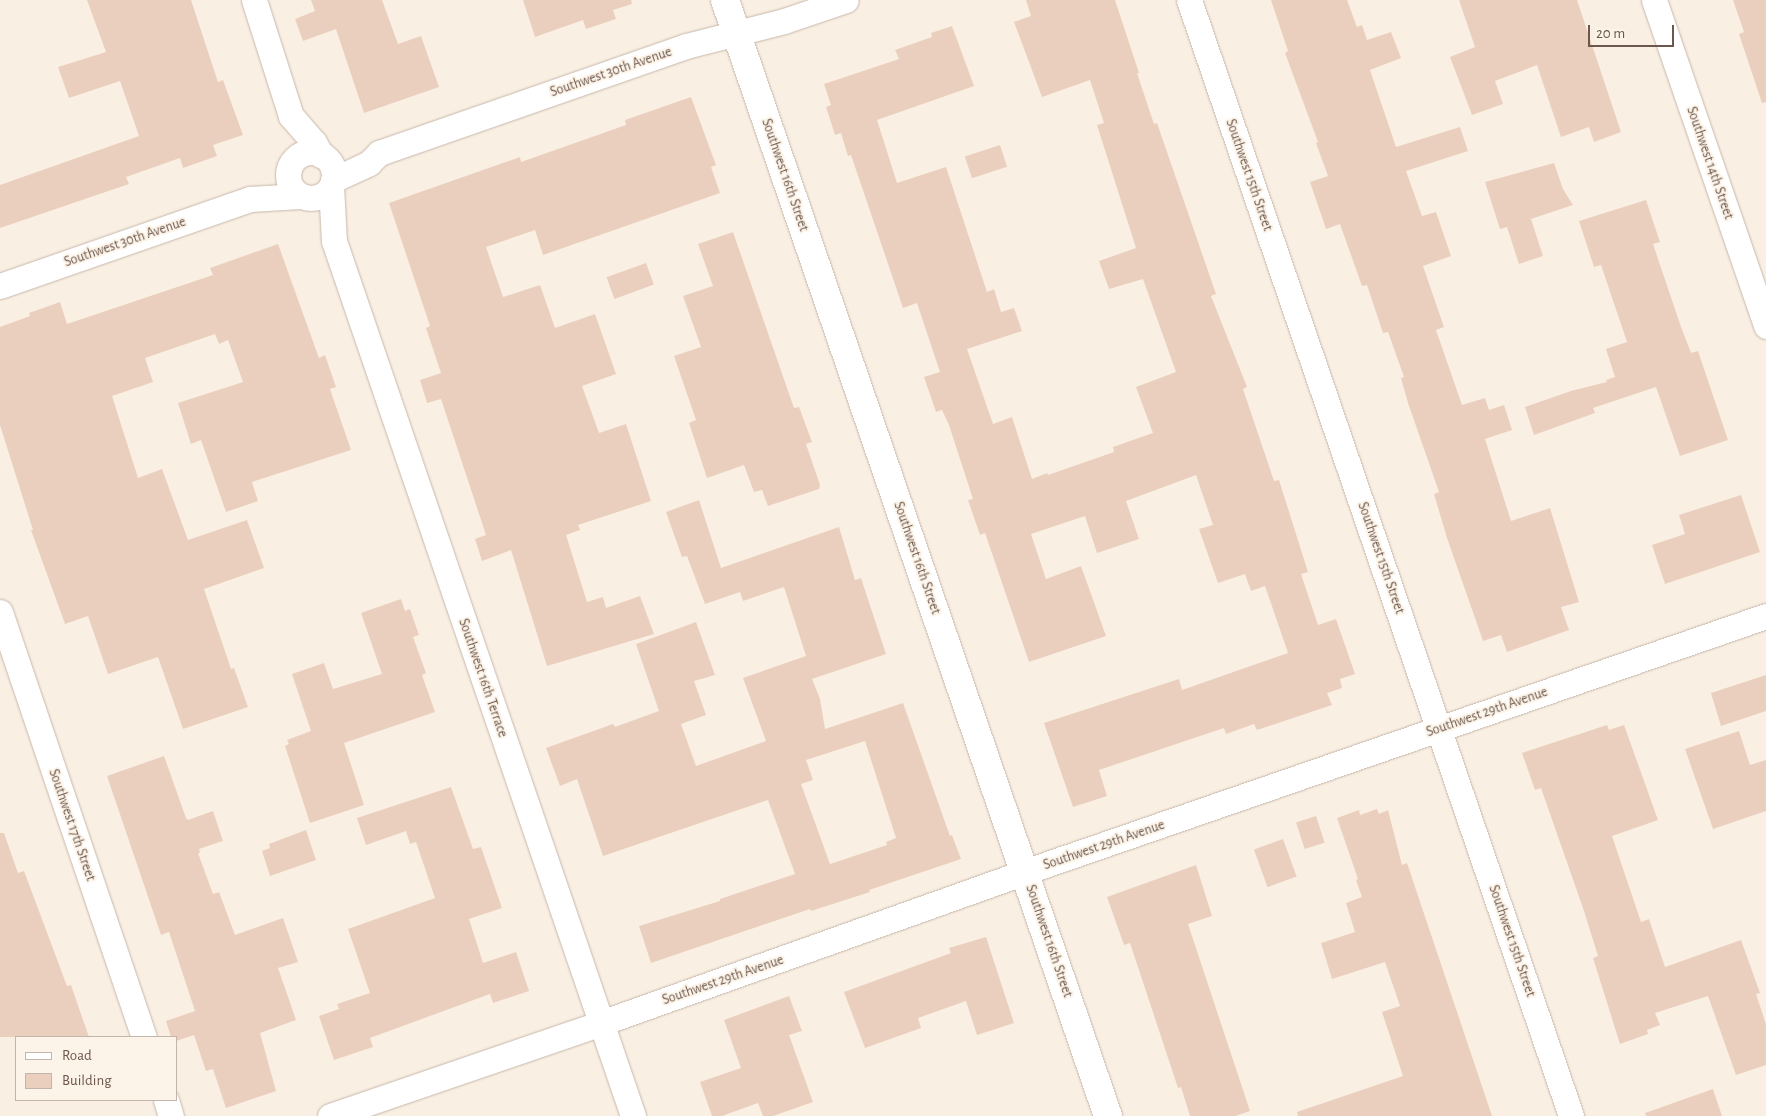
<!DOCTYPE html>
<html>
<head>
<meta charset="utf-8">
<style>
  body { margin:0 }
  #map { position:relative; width:1766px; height:1116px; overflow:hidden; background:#f9f0e3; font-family:"Alegreya Sans",sans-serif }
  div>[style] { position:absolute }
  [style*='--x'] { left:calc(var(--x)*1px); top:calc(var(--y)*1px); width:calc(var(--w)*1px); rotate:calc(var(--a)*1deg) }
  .building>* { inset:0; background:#ebcfbe; transform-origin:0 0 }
  .roads { filter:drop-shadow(0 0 1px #c8b7ab) drop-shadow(0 0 1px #c8b7ab) }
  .minor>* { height:25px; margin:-12.5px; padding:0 12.5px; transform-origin:12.5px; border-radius:12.5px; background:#fff }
  .minor>.ring { margin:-12.5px; padding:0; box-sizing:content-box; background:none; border:25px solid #fff; border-radius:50% }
  .tertiary>* { height:28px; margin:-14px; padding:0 14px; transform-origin:14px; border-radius:14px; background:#fff }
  span { translate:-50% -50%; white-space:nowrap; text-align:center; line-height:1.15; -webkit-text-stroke:4px #fcf4e9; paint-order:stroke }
  .street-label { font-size:14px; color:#6d574c }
  .legend { position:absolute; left:15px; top:1036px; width:162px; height:65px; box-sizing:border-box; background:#fcf4e9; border:1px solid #c3b5aa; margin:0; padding:6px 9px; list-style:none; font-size:15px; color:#6d574c }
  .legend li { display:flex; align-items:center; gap:10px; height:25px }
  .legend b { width:25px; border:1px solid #c3b5aa }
  .scale { position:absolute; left:1588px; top:25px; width:86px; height:22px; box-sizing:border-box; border:2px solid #6d574c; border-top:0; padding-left:6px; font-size:15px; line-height:18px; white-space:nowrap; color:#6d574c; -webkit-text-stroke:4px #fcf4e9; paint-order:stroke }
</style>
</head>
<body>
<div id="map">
  <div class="building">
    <div style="clip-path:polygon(87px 0,191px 0,218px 82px,223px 80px,243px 135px,213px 145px,217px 156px,183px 168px,180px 158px,126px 177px,129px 184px,0 228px,0 185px,139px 136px,120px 81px,69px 98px,58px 67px,106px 52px)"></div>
    <div style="clip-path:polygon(311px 0,382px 0,398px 44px,421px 36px,439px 87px,364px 113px,336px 29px,303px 41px,295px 19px,315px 11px)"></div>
    <div style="clip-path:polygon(523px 0,631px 0,632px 4px,613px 10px,616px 19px,586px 29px,583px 20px,535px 37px)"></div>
    <div style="clip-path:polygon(1026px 0,1115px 0,1139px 73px,1137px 73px,1154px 124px,1157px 123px,1216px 294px,1211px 296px,1247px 387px,1243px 389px,1274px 481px,1279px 480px,1308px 572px,1301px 574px,1318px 625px,1336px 619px,1355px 674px,1340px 679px,1342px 688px,1327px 693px,1332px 705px,1257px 730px,1254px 724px,1226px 734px,1224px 728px,1099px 770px,1107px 796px,1073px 807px,1044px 723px,1179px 679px,1182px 690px,1288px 653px,1265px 586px,1251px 591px,1245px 574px,1218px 583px,1199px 529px,1213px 525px,1196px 475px,1126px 501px,1139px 539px,1097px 553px,1085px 516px,1031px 534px,1046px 579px,1081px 566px,1106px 636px,1029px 662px,985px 533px,980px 535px,968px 500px,973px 499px,949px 425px,942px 410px,936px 412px,924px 377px,940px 372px,917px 303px,903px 308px,851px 155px,848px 156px,841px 133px,835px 135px,826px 107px,831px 105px,824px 84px,899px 59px,895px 50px,932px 37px,931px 33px,952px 26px,974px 86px,877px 120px,897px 183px,946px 167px,987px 292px,994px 289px,1001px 312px,1014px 308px,1022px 331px,967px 349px,993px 424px,1012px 417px,1032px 479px,1047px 473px,1048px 475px,1114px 452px,1113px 447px,1153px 433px,1136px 387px,1176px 372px,1143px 279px,1109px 289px,1099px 261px,1136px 248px,1097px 125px,1104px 123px,1090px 80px,1042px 97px,1014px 22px,1031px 16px)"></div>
    <div style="clip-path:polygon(1271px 0,1347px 0,1357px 27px,1362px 25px,1367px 40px,1391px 32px,1401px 58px,1370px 70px,1396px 147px,1460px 127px,1468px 151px,1406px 171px,1422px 216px,1436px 212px,1451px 256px,1423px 266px,1444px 327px,1436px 330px,1462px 405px,1485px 398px,1489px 410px,1504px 405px,1512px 430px,1485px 439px,1511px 521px,1550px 508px,1579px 602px,1561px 607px,1569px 630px,1507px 652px,1501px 635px,1483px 641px,1447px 538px,1434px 494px,1439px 492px,1408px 403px,1401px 378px,1404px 377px,1388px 332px,1383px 333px,1367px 285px,1362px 286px,1340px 224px,1326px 229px,1310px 182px,1328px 176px,1316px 143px,1318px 142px,1285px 53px,1288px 51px)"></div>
    <div style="clip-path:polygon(1459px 0,1577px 0,1621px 132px,1594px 142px,1589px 127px,1561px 137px,1537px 65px,1495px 81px,1503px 104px,1472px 115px,1450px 57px,1475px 47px)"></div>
    <div style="clip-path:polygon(1733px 0,1766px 0,1766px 102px,1762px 103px,1739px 34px,1744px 32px)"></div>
    <div style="clip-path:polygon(691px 97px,716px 165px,711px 167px,720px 193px,543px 255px,535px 230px,486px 247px,503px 297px,540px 285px,555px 328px,595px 314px,616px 374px,582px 386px,599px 433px,626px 424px,651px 501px,578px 525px,580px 530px,566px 535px,587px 602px,603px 597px,606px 608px,640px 596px,654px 634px,547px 666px,511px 550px,482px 561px,475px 539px,486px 535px,441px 399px,427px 403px,420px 380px,441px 373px,426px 328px,430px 326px,389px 203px,520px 157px,521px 162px,626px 125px,625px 120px)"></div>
    <div style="left:1000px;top:145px;width:23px;height:37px;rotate:72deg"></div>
    <div style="clip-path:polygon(1554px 163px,1563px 189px,1573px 205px,1531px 219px,1543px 256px,1519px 264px,1507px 227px,1500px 229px,1485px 182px)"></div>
    <div style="clip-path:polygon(1646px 200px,1660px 242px,1653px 244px,1680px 324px,1691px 353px,1698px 351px,1728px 440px,1680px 456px,1656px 387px,1593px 408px,1595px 413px,1534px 435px,1525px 407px,1571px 391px,1607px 382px,1606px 380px,1615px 377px,1606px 349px,1627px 342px,1601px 265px,1594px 267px,1579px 221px)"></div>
    <div style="clip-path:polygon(733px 232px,794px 408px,799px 407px,812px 442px,806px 444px,820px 485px,819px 489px,768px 506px,762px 490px,754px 492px,744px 465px,707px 478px,689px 423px,696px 420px,674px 356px,701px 347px,683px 296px,713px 286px,698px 244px)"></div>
    <div style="clip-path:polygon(278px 244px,319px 358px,325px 355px,336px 387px,330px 389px,351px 450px,252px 482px,258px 501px,226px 512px,201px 440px,191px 444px,178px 403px,243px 382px,228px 340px,219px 344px,215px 334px,145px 358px,153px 382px,112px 396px,138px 478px,162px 469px,188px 540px,247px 520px,264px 568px,204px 589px,231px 669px,234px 668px,248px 707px,183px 729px,158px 657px,108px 674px,88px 616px,65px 624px,31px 530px,33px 530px,0 425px,0 327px,30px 316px,29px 313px,60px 302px,67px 324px,213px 275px,210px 268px)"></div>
    <div style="left:646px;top:263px;width:23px;height:42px;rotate:70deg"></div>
    <div style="clip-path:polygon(1741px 495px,1760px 552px,1665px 584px,1652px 545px,1685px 534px,1679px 515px)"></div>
    <div style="clip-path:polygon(evenodd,699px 500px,721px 568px,839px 527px,855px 580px,861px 578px,886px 654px,812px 679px,820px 699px,825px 729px,903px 703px,950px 836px,952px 835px,961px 859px,869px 890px,870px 892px,811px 911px,810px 909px,651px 963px,639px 926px,720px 901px,720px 899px,795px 874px,768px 800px,603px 856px,577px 779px,560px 786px,546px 748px,613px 724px,615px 727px,659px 711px,636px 644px,696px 622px,715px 675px,694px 681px,706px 715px,681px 724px,696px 766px,766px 741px,743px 678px,806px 656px,784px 587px,743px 601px,740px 592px,705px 604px,687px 556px,682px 557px,666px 512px,699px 500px,865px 741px,896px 838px,886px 842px,887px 845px,830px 864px,801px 784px,813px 780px,806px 760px,865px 741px)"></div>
    <div style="clip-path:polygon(401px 599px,405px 611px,410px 609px,419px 635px,413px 637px,426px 673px,422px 675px,435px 712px,344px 743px,364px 805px,310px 823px,285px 746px,289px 744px,287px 740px,311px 731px,292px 674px,324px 663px,333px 689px,382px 674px,361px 613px)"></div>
    <div style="clip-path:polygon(1766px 675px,1766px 711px,1721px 726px,1711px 693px)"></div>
    <div style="clip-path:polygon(1607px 725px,1609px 730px,1624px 725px,1658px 820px,1612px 836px,1641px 922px,1649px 919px,1665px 967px,1741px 940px,1760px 993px,1756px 994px,1766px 1024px,1766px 1065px,1736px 1075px,1708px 996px,1655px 1013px,1660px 1025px,1647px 1030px,1648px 1034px,1620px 1044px,1593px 958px,1598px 956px,1584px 911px,1541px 788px,1535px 790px,1522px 753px)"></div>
    <div style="clip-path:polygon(1739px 731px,1750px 765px,1766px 760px,1766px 811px,1713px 829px,1685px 749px)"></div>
    <div style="clip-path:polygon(164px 756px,186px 818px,188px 820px,213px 811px,223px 841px,199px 849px,200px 853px,198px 853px,213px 894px,219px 892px,235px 935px,283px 918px,298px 962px,278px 968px,296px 1020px,260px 1033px,276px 1091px,226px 1108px,213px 1069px,206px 1071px,194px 1035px,176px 1041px,176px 1037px,171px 1037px,166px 1021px,195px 1011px,169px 932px,161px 935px,107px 776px)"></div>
    <div style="clip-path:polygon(451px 787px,473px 849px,481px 847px,502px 908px,469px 919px,483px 963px,516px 952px,529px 991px,493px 1003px,490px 994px,370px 1038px,373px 1047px,334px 1060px,319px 1016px,339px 1009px,337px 1004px,370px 993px,348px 929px,435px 898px,416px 842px,410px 844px,406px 831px,366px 845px,357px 818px)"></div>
    <div style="clip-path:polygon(1377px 809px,1379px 814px,1388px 810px,1402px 865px,1407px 863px,1492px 1116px,1298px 1116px,1297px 1112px,1403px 1076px,1382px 1012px,1400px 1006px,1385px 962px,1332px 979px,1321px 943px,1355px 932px,1346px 903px,1362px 897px,1356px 880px,1358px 879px,1337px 818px,1359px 810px,1360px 815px)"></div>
    <div style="left:1316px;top:816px;width:28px;height:21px;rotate:72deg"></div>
    <div style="clip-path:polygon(306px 830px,316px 860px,270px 876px,262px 851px,270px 848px,269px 844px)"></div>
    <div style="clip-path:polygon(0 833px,4px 833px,18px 873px,24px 871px,67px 986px,71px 985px,89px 1037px,0 1037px)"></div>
    <div style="left:1283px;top:839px;width:40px;height:31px;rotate:70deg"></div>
    <div style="clip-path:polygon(1196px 865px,1212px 916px,1188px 924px,1250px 1111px,1235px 1116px,1190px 1116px,1181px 1087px,1178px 1088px,1130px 943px,1124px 945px,1107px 897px)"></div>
    <div style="clip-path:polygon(986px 937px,1014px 1023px,977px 1035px,966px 1001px,918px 1018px,921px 1028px,865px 1048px,844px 992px,951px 953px,949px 948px)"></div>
    <div style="clip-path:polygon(789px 996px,802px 1031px,789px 1035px,813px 1102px,773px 1116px,763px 1116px,758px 1103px,722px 1116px,712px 1116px,700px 1082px,741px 1068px,724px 1020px)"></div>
    <div style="clip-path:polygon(1713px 1089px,1722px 1116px,1646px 1116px,1645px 1113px)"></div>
  </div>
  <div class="roads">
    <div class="minor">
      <div style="--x:254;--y:0;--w:122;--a:72.3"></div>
      <div style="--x:291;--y:116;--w:35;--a:49"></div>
      <div style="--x:314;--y:142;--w:15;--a:62"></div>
      <div style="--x:1189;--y:0;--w:1180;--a:71.1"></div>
      <div style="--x:1654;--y:0;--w:345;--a:71"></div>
      <div class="ring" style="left:288px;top:152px;width:21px;height:21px"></div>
      <div style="--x:333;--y:180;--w:40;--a:-25"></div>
      <div style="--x:369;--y:163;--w:14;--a:-45"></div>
      <div style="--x:379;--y:153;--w:325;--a:-19.2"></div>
      <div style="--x:686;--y:46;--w:101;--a:-14.3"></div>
      <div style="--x:784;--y:21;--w:65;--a:-18.7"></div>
      <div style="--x:331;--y:186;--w:55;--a:86.9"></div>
      <div style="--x:334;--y:241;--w:925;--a:71.13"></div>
      <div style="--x:0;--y:286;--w:265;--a:-19.2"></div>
      <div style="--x:250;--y:199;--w:50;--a:-3.4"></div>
      <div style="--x:0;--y:612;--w:449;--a:71.3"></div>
      <div style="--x:166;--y:1100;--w:17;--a:73"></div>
      <div style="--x:330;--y:1116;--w:287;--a:-18.9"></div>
      <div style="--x:601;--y:1023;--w:492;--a:-19.6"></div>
      <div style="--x:1065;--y:858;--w:742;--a:-19.05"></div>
    </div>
    <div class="tertiary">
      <div style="--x:725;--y:0;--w:1180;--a:71.06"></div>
    </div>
  </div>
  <div class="street-label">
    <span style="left:611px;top:72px;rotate:-19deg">Southwest 30th Avenue</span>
    <span style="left:1710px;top:163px;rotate:71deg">Southwest 14th Street</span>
    <span style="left:785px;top:175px;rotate:71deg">Southwest 16th Street</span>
    <span style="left:1249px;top:175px;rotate:71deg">Southwest 15th Street</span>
    <span style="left:125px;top:242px;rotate:-19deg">Southwest 30th Avenue</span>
    <span style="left:917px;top:558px;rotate:71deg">Southwest 16th Street</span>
    <span style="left:1381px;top:558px;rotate:71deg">Southwest 15th Street</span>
    <span style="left:483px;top:678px;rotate:71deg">Southwest 16th Terrace</span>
    <span style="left:1487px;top:712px;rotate:-19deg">Southwest 29th Avenue</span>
    <span style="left:72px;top:825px;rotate:71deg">Southwest 17th Street</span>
    <span style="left:1104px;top:845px;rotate:-19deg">Southwest 29th Avenue</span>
    <span style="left:1049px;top:941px;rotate:71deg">Southwest 16th Street</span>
    <span style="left:1512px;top:941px;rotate:71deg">Southwest 15th Street</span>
    <span style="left:723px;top:980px;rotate:-19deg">Southwest 29th Avenue</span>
  </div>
  <ul class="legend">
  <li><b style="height:6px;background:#fff"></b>Road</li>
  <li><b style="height:14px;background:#ebcfbe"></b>Building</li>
  </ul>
  <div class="scale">20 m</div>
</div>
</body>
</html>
